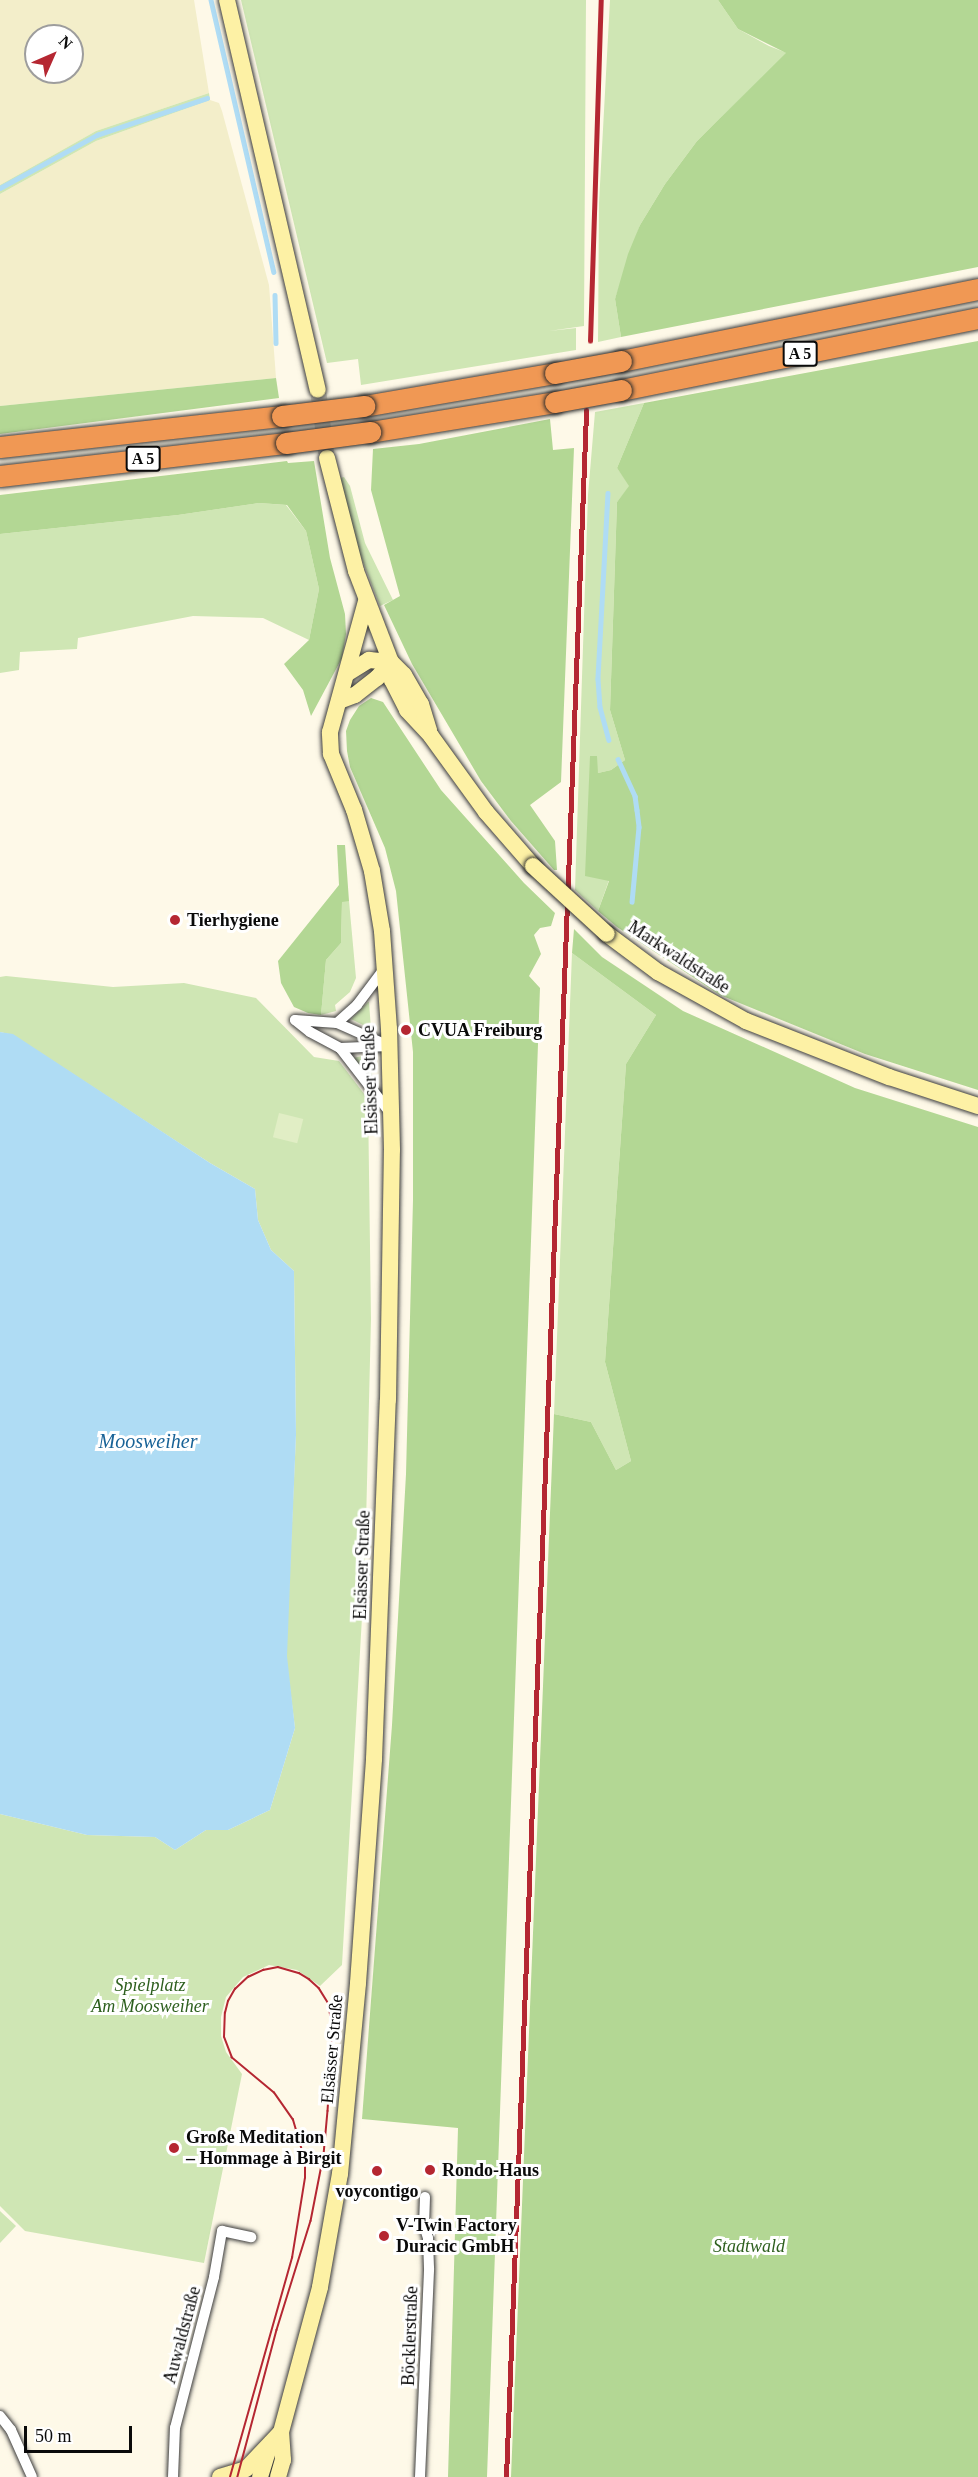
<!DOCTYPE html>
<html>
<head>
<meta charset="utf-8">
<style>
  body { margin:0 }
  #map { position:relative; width:978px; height:2477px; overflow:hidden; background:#fef9e8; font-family:"Times New Roman",serif }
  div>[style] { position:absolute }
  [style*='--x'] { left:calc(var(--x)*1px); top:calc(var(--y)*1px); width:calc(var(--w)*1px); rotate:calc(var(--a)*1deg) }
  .farmland>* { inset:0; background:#f3eeca }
  .green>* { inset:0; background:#cfe6b4 }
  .forest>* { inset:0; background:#b3d794 }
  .pitch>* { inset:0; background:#e1eec5; transform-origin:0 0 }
  .water>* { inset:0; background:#afdcf4 }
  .stream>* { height:4.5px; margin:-2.25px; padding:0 2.25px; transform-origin:2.25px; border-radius:2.25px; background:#afdcf4 }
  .secondary-tunnel>* { height:16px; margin-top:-8px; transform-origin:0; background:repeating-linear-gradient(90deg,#d9d5c7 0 16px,transparent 0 24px) }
  .roads { filter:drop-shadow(0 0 2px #3d3d3d) drop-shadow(0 0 2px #3d3d3d) }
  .minor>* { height:10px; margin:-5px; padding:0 5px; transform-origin:5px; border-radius:5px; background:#fff }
  .secondary>* { height:16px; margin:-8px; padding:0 8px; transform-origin:8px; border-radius:8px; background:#fdf1a5 }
  .motorway>* { height:21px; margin:-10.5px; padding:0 10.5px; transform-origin:10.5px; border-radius:10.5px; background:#f09854 }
  .tram>* { height:1.5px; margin:-0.75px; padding:0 0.75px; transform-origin:0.75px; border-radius:0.75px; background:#b52732 }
  .rail>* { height:4.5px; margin:-2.25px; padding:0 2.25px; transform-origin:2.25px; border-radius:2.25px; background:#b52732 }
  .bridges { filter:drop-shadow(0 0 2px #2c2c2c) drop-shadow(0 0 2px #2c2c2c) }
  .secondary-bridge>* { height:16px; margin:-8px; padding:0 8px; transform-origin:8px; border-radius:8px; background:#fdf1a5 }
  .motorway-bridge>* { height:21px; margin:-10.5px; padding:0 10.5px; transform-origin:10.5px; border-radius:10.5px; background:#f09854 }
  .dots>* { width:16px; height:16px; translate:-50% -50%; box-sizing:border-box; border:3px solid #fff; border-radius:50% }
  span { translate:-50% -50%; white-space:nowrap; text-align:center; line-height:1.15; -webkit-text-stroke:6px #fff; paint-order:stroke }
  .shield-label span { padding:2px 4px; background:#fff; border:2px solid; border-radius:4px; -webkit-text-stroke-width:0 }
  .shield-label { font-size:16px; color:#0a0a0a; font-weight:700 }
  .poi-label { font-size:18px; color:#0a0a0a; font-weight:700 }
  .left { translate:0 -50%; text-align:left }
  .street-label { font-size:18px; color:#0a0a0a }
  .park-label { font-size:18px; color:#2d5f1e; font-style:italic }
  .water-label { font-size:20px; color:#196397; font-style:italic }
  .north { position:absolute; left:24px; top:24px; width:60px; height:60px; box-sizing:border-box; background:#fff; border:2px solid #9d9d9d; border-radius:50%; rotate:45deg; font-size:16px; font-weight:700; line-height:24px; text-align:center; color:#0a0a0a }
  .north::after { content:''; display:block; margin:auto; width:21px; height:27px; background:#b52732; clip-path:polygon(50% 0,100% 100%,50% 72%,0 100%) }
  .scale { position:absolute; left:24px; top:2426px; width:108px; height:27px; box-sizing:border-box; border:3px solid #0a0a0a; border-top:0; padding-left:8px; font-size:18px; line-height:21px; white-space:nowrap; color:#0a0a0a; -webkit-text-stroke:4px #fff; paint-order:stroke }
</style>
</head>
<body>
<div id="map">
  <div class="farmland">
    <div style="clip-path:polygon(evenodd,0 0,194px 0,209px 93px,96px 131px,0 185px,0 0,36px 36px,72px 36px,72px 72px,36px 72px,36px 36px)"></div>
    <div style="clip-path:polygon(210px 100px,219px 103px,222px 111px,269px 285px,276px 378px,0 406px,0 194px,96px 141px)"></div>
  </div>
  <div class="green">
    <div style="clip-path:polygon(241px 0,586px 0,584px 326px,549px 331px,576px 328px,576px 350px,361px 385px,358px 359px,327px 363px)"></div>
    <div style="clip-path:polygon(610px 0,718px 0,738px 29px,769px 46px,787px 53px,697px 141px,665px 184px,640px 225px,615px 299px,621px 337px,598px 342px,599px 203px)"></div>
    <div style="clip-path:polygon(209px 93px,210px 100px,96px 141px,0 194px,0 185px,96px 131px)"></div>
    <div style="clip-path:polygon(644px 403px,617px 468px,630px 486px,617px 502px,610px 710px,625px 760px,611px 770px,598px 773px,590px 756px,609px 880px,598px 911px,575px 890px,588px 495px,595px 412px)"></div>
    <div style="clip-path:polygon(344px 477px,350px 486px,365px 543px,393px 600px,380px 606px,356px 544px,340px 478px)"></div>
    <div style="clip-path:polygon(259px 503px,286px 505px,306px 531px,319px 589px,309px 640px,263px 618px,193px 616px,78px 638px,77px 649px,20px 652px,19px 670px,0 673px,0 534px,178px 515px)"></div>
    <div style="clip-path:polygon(342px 901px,349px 901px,356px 978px,350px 992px,335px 1005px,336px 1011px,321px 1015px,326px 960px,341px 943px)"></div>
    <div style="clip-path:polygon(572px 953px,656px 1015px,626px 1064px,605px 1362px,631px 1461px,616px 1470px,591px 1422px,554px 1414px)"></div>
    <div style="clip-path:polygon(6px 976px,113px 987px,184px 983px,256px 998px,314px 1057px,339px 1061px,368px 1099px,371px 1319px,365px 1565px,342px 1965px,320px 1986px,297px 1970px,269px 1965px,243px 1977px,226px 1997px,221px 2017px,221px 2036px,226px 2052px,242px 2074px,204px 2263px,25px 2231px,0 2206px,0 1814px,87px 1835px,155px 1837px,175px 1850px,206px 1830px,228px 1830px,270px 1810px,295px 1728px,286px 1656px,296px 1435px,294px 1271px,271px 1250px,258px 1220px,255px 1189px,210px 1163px,13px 1035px,0 1032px,0 977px)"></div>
    <div style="clip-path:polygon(368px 1002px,369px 1002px,371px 1029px,351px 1019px)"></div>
    <div style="clip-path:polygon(372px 1054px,372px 1080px,371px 1080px,353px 1058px)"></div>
    <div style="clip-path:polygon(0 2211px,16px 2226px,0 2243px)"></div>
  </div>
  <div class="forest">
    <div style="clip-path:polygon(718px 0,978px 0,978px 267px,621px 337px,615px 299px,628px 254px,640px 225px,665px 184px,697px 141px,786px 53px,738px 29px)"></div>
    <div style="clip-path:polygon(978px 341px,978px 1090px,865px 1054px,720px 995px,617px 927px,598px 911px,609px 881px,585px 876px,590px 756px,597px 756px,598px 773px,611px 770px,625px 760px,610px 710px,617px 502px,629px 486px,617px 468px,644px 403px)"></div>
    <div style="clip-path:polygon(276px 378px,279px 398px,0 434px,0 406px)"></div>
    <div style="clip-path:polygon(550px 419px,553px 450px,574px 448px,561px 782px,530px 805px,555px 841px,557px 870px,554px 870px,511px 821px,481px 781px,412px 664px,384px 605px,400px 596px,371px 490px,373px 449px,419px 444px)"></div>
    <div style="clip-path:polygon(287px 461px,288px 463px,314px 461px,330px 558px,345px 614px,346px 634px,342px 658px,311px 716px,303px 690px,284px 664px,309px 640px,319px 589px,306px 531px,287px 505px,259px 503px,178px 515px,0 534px,0 495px)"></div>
    <div style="clip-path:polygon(371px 698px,383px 702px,441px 790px,524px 883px,555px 913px,551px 926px,540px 928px,534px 935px,541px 954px,529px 976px,540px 988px,487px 2477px,448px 2477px,458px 2128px,362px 2119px,392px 1725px,406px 1474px,413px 1200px,413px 1052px,396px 891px,385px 848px,350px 767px,347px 751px,346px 731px,350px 720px,359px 706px)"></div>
    <div style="clip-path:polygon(337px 845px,345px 845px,349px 901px,342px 902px,341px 943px,326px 960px,321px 1015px,308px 1013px,294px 1007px,281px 983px,278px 961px,339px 885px)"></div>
    <div style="clip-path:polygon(574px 929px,602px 957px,683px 1011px,855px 1088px,978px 1127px,978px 2477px,511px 2477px,554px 1414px,591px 1422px,616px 1470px,631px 1461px,605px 1362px,626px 1064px,656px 1015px,572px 953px)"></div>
  </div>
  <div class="pitch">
    <div style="left:279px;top:1113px;width:25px;height:25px;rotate:14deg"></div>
  </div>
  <div class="water">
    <div style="clip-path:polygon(0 1032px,13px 1034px,210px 1163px,255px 1189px,258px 1220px,271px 1250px,294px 1271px,296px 1435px,287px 1656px,295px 1728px,270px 1810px,228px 1830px,206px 1830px,175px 1850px,155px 1837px,87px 1835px,0 1814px)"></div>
  </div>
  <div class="stream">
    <div style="--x:211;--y:0;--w:279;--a:77"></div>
    <div style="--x:0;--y:188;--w:111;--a:-28.7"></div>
    <div style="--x:97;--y:135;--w:116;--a:-18.6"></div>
    <div style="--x:275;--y:295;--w:48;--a:88.8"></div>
    <div style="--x:608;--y:493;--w:186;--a:93.1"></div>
    <div style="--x:598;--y:679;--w:28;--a:86"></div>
    <div style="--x:600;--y:707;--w:34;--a:75"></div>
    <div style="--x:618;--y:759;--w:41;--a:65.3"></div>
    <div style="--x:635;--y:796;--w:14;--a:82"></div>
    <div style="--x:637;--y:810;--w:17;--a:83"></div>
    <div style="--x:639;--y:827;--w:75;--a:95.3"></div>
  </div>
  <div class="secondary-tunnel">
    <div style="--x:318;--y:390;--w:69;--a:82.5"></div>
  </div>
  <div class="roads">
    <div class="minor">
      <div style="--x:295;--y:1020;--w:19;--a:39"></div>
      <div style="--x:310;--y:1032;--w:34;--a:28"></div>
      <div style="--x:340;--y:1048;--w:49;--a:-2.3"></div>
      <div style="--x:295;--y:1020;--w:42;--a:4.1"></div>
      <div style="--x:337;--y:1023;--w:57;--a:23.9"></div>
      <div style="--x:337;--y:1023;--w:27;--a:-42"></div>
      <div style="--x:357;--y:1005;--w:45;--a:-53.1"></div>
      <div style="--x:340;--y:1048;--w:83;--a:52.3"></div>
      <div style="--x:0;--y:2416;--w:18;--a:52"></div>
      <div style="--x:11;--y:2430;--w:51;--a:65.9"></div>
      <div style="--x:173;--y:2477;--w:49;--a:-87.7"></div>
      <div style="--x:175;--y:2428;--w:156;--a:-75.5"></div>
      <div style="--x:214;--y:2277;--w:47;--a:-80.1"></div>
      <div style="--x:222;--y:2231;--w:30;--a:12"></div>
      <div style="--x:420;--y:2477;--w:209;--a:-87.5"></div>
      <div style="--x:429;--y:2268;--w:30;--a:-92"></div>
      <div style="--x:428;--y:2238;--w:13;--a:-108"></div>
      <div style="--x:424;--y:2226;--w:29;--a:-88"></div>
    </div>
    <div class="secondary">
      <div style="--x:227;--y:0;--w:400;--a:76.9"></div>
      <div style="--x:327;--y:458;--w:117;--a:75.6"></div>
      <div style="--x:356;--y:571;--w:97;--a:69"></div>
      <div style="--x:391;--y:662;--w:18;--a:87"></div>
      <div style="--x:392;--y:680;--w:34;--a:63"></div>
      <div style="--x:407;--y:710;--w:35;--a:47"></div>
      <div style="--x:431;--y:736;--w:94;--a:54.1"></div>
      <div style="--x:486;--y:812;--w:72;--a:49"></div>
      <div style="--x:391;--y:662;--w:18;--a:45"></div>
      <div style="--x:404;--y:675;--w:34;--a:60"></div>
      <div style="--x:421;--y:704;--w:28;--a:73"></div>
      <div style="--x:348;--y:673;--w:25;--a:-32"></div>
      <div style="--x:369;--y:660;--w:22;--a:5"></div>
      <div style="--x:339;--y:701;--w:17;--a:-21"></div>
      <div style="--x:355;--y:695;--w:28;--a:-38"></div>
      <div style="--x:377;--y:678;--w:21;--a:-49"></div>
      <div style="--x:607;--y:934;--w:64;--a:36.7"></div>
      <div style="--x:658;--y:972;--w:101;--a:29.1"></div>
      <div style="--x:746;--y:1021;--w:154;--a:21.4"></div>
      <div style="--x:889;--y:1077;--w:94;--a:18"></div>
      <div style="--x:220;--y:2477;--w:27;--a:-17"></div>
      <div style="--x:246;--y:2469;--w:51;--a:-46.6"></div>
      <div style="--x:260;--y:2477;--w:30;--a:-73"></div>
      <div style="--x:278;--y:2477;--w:18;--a:-74"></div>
      <div style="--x:283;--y:2460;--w:28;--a:-94"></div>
      <div style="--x:281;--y:2432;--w:150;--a:-74.9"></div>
      <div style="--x:320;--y:2287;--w:115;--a:-80"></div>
      <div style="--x:340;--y:2174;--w:192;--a:-84.6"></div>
      <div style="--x:358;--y:1983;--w:225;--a:-85.9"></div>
      <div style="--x:374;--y:1759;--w:359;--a:-87.8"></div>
      <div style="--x:388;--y:1400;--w:250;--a:-89.1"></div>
      <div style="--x:392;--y:1150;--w:121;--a:-91.4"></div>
      <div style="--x:389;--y:1029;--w:98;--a:-94.1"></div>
      <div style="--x:382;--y:931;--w:61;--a:-99.5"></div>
      <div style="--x:372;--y:871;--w:64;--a:-106.4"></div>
      <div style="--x:354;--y:810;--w:61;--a:-112.3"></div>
      <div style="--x:331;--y:754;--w:22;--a:-93"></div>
      <div style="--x:330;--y:732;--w:136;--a:-74.6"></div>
    </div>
    <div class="motorway">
      <div style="--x:621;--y:361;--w:364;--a:-11.4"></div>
      <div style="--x:621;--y:390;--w:364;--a:-11.4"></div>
      <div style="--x:364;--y:406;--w:194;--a:-9.8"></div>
      <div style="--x:370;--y:432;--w:187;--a:-9.2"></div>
      <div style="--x:0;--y:447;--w:284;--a:-6.3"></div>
      <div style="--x:0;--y:476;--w:288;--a:-6.6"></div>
    </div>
  </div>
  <div class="tram">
    <div style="--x:230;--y:2477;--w:228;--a:-74.2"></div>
    <div style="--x:292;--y:2258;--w:81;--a:-80.8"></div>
    <div style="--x:305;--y:2178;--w:17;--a:-90"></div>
    <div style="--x:305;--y:2161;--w:43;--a:-106.3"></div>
    <div style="--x:293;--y:2120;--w:33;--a:-125"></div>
    <div style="--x:274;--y:2093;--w:55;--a:-140.2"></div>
    <div style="--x:232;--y:2058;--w:22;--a:-111"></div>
    <div style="--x:224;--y:2037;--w:24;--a:-88"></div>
    <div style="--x:225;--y:2013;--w:12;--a:-76"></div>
    <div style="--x:228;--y:2001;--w:14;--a:-60"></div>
    <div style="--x:235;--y:1989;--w:18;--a:-43"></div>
    <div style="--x:248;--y:1977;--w:17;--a:-25"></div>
    <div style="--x:263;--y:1970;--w:15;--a:-11"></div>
    <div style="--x:278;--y:1967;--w:22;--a:16"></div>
    <div style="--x:299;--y:1973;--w:12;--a:31"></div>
    <div style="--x:309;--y:1979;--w:13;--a:42"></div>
    <div style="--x:319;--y:1988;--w:19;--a:58"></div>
    <div style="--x:329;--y:2004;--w:28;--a:82"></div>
    <div style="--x:333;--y:2032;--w:79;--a:93.6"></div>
    <div style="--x:328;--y:2111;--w:44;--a:95.2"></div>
    <div style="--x:324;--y:2155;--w:67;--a:101.1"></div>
    <div style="--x:311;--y:2221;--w:114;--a:107.3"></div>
    <div style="--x:277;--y:2330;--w:152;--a:104.9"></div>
  </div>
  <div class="rail">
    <div style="--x:590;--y:341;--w:341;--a:-88.2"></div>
    <div style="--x:506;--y:2477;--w:2068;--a:-87.78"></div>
  </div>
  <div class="bridges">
    <div class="secondary-bridge">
      <div style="--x:533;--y:866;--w:100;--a:42.6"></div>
    </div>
    <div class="motorway-bridge">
      <div style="--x:555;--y:373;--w:67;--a:-10.3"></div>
      <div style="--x:555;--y:402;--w:67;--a:-10.3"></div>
      <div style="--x:282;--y:416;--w:83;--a:-7"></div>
      <div style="--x:286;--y:443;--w:85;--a:-7.5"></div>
    </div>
  </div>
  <div class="dots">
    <div style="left:175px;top:920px;background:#b52732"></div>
    <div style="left:406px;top:1030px;background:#b52732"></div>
    <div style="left:174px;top:2148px;background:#b52732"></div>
    <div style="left:430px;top:2170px;background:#b52732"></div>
    <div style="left:377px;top:2171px;background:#b52732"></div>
    <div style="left:384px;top:2236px;background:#b52732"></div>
  </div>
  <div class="shield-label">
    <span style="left:800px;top:354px">A 5</span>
    <span style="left:143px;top:459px">A 5</span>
  </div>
  <div class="poi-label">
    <span class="left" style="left:187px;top:920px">Tierhygiene</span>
    <span class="left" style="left:418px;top:1030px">CVUA Freiburg</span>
    <span class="left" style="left:186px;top:2148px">Große Meditation<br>– Hommage à Birgit</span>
    <span class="left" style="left:442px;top:2170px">Rondo-Haus</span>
    <span style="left:377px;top:2191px">voycontigo</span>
    <span class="left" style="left:396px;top:2236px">V-Twin Factory<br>Duracic GmbH</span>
  </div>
  <div class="street-label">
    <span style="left:679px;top:957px;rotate:33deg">Markwaldstraße</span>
    <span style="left:370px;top:1080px;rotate:-92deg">Elsässer Straße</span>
    <span style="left:362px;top:1565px;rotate:-88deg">Elsässer Straße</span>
    <span style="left:332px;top:2049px;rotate:-85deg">Elsässer Straße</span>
    <span style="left:182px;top:2335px;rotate:-75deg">Auwaldstraße</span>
    <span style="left:410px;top:2336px;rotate:-88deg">Böcklerstraße</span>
  </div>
  <div class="park-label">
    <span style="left:150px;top:1996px">Spielplatz<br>Am Moosweiher</span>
    <span style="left:749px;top:2246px">Stadtwald</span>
  </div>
  <div class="water-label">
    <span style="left:148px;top:1441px">Moosweiher</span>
  </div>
  <div class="north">N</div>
  <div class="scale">50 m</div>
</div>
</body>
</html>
